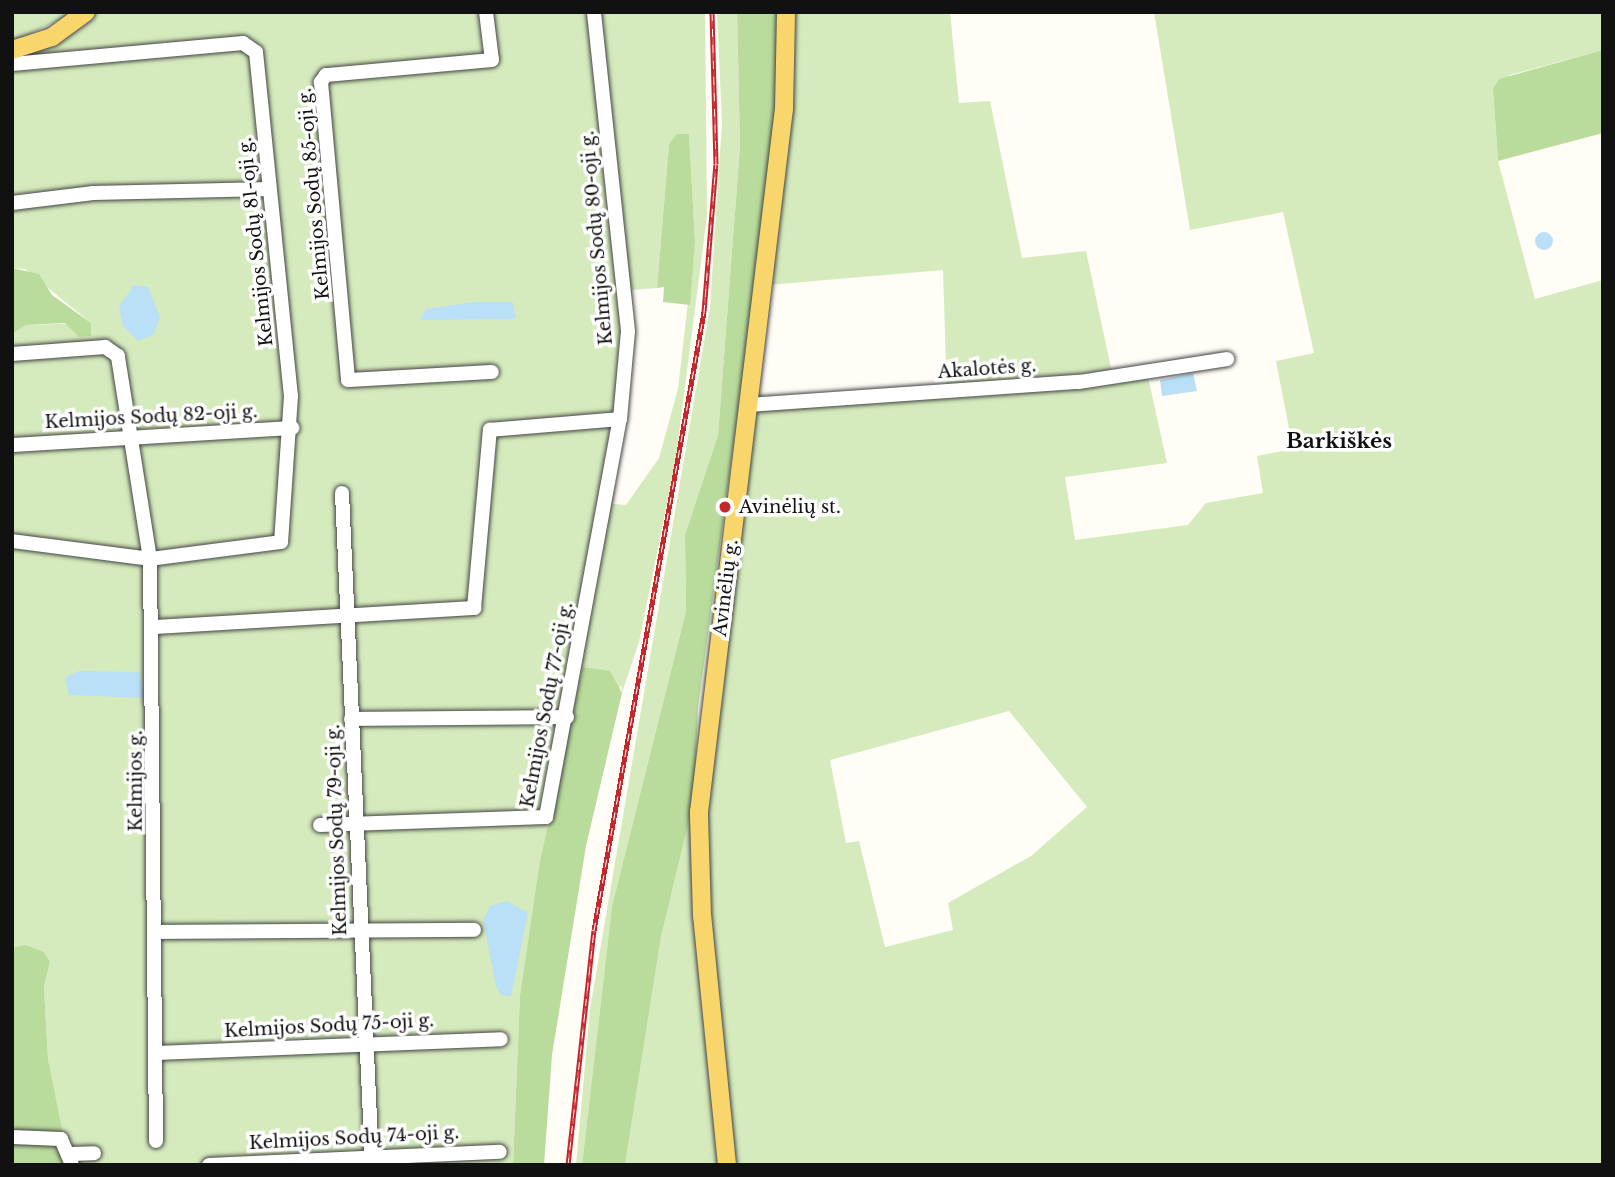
<!DOCTYPE html>
<html>
<head>
<meta charset="utf-8">
<style>
  body { margin:0 }
  #map { position:relative; width:1615px; height:1177px; overflow:hidden; background:#fffdf5; font-family:"Libre Baskerville",serif }
  div>[style] { position:absolute }
  [style*='--x'] { left:calc(var(--x)*1px); top:calc(var(--y)*1px); width:calc(var(--w)*1px); rotate:calc(var(--a)*1deg) }
  .green>* { inset:0; background:#d5ebbd }
  .forest>* { inset:0; background:#b9dc9c }
  .water>* { inset:0; background:#b9e0f7 }
  .round { border-radius:50% }
  .roads { filter:drop-shadow(0 0 2px #444) drop-shadow(0 0 2px #444) }
  .minor>* { height:14px; margin:-7px; padding:0 7px; transform-origin:7px; border-radius:7px; background:#fff }
  .major>* { height:18px; margin:-9px; padding:0 9px; transform-origin:9px; border-radius:9px; background:#f9d66b }
  .rail>* { height:5px; margin-top:-2.5px; transform-origin:0; background:repeating-linear-gradient(90deg,#fff 0 8px,#c4262e 0 16px); box-sizing:border-box; border-block:2px solid #c4262e }
  .dots>* { width:19px; height:19px; translate:-50% -50%; box-sizing:border-box; border:4px solid #fff; border-radius:50% }
  span { translate:-50% -50%; white-space:nowrap; text-align:center; line-height:1.15; -webkit-text-stroke:7px #fff; paint-order:stroke }
  .street-label { font-size:18px; color:#111 }
  .poi-label { font-size:18px; color:#111 }
  .left { translate:0 -50%; text-align:left }
  .quarter-label { font-size:21px; color:#111; font-weight:700 }
  .frame { position:absolute; inset:0; border:14px solid #111; pointer-events:none }
</style>
</head>
<body>
<div id="map">
  <div class="green">
    <div style="clip-path:polygon(12px 12px,75px 12px,12px 43px)"></div>
    <div style="clip-path:polygon(evenodd,95px 12px,705px 12px,707px 216px,675px 464px,639px 642px,622px 693px,621px 685px,551px 823px,539px 866px,520px 995px,513px 1165px,69px 1165px,61px 1143px,48px 1059px,44px 987px,50px 962px,44px 952px,12px 948px,12px 334px,26px 325px,91px 323px,25px 269px,12px 268px,12px 52px,95px 12px,689px 135px,695px 241px,678px 389px,659px 458px,626px 505px,613px 504px,632px 290px,657px 288px,669px 144px,689px 135px)"></div>
    <div style="clip-path:polygon(717px 12px,737px 12px,740px 146px,718px 435px,685px 535px,686px 611px,612px 906px,582px 1165px,576px 1165px,590px 1009px,710px 307px,722px 123px)"></div>
    <div style="clip-path:polygon(evenodd,791px 12px,950px 12px,959px 103px,990px 101px,1022px 258px,1086px 251px,1114px 382px,1148px 377px,1167px 463px,1065px 477px,1075px 540px,1188px 525px,1206px 503px,1263px 493px,1257px 456px,1293px 449px,1276px 361px,1314px 353px,1283px 212px,1190px 230px,1154px 12px,1603px 12px,1603px 50px,1510px 75px,1493px 89px,1498px 161px,1535px 299px,1603px 280px,1603px 1165px,734px 1165px,706px 851px,709px 769px,753px 408px,947px 397px,943px 270px,768px 285px,791px 12px,1009px 711px,1087px 807px,1031px 856px,948px 903px,953px 930px,885px 947px,859px 841px,846px 843px,830px 760px,1009px 711px)"></div>
    <div style="clip-path:polygon(694px 800px,720px 1165px,625px 1165px,661px 937px)"></div>
  </div>
  <div class="forest">
    <div style="clip-path:polygon(737px 12px,779px 12px,778px 114px,698px 708px,694px 800px,661px 937px,625px 1165px,582px 1165px,612px 906px,686px 611px,685px 535px,718px 435px,740px 146px)"></div>
    <div style="clip-path:polygon(1603px 50px,1603px 133px,1498px 161px,1493px 89px,1499px 79px)"></div>
    <div style="clip-path:polygon(677px 134px,689px 134px,695px 241px,690px 305px,663px 302px,664px 287px,657px 288px,669px 144px)"></div>
    <div style="clip-path:polygon(12px 268px,39px 274px,52px 295px,91px 323px,91px 336px,79px 337px,65px 323px,26px 325px,12px 334px)"></div>
    <div style="clip-path:polygon(583px 667px,610px 671px,622px 693px,586px 846px,552px 1055px,544px 1165px,513px 1165px,520px 995px,539px 866px)"></div>
    <div style="clip-path:polygon(25px 945px,44px 952px,50px 962px,44px 987px,48px 1059px,69px 1165px,12px 1165px,12px 948px)"></div>
  </div>
  <div class="water">
    <div class="round" style="left:1535px;top:232px;width:18px;height:18px"></div>
    <div style="clip-path:polygon(134px 285px,148px 287px,160px 317px,154px 334px,138px 341px,123px 326px,119px 306px)"></div>
    <div style="clip-path:polygon(474px 302px,513px 302px,516px 319px,420px 320px,426px 309px)"></div>
    <div style="clip-path:polygon(1193px 373px,1197px 391px,1162px 396px,1160px 380px)"></div>
    <div style="clip-path:polygon(79px 671px,140px 672px,145px 698px,69px 695px,65px 678px)"></div>
    <div style="clip-path:polygon(507px 901px,528px 913px,511px 996px,501px 995px,496px 986px,483px 920px,490px 906px)"></div>
  </div>
  <div class="roads">
    <div class="minor">
      <div style="--x:486;--y:12;--w:48;--a:82.9"></div>
      <div style="--x:492;--y:60;--w:167;--a:174.8"></div>
      <div style="--x:326;--y:75;--w:9;--a:126"></div>
      <div style="--x:321;--y:82;--w:299;--a:84.8"></div>
      <div style="--x:348;--y:380;--w:144;--a:-3.2"></div>
      <div style="--x:12;--y:64;--w:232;--a:-5.2"></div>
      <div style="--x:243;--y:43;--w:16;--a:35"></div>
      <div style="--x:256;--y:52;--w:346;--a:84.2"></div>
      <div style="--x:291;--y:396;--w:146;--a:93.9"></div>
      <div style="--x:281;--y:542;--w:132;--a:172.6"></div>
      <div style="--x:150;--y:559;--w:206;--a:-99"></div>
      <div style="--x:118;--y:356;--w:16;--a:-145"></div>
      <div style="--x:105;--y:347;--w:93;--a:175.7"></div>
      <div style="--x:12;--y:203;--w:82;--a:-7"></div>
      <div style="--x:93;--y:193;--w:176;--a:-1.3"></div>
      <div style="--x:748;--y:405;--w:332;--a:-4"></div>
      <div style="--x:1079;--y:382;--w:150;--a:-8.8"></div>
      <div style="--x:12;--y:445;--w:281;--a:-3.5"></div>
      <div style="--x:342;--y:493;--w:673;--a:87.44"></div>
      <div style="--x:12;--y:541;--w:139;--a:7.4"></div>
      <div style="--x:150;--y:559;--w:582;--a:89.41"></div>
      <div style="--x:154;--y:627;--w:321;--a:-3.4"></div>
      <div style="--x:474;--y:608;--w:179;--a:-84.9"></div>
      <div style="--x:490;--y:430;--w:130;--a:-4.8"></div>
      <div style="--x:620;--y:419;--w:88;--a:-84.8"></div>
      <div style="--x:628;--y:331;--w:321;--a:-96.1"></div>
      <div style="--x:351;--y:719;--w:216;--a:-0.5"></div>
      <div style="--x:320;--y:825;--w:226;--a:-2"></div>
      <div style="--x:546;--y:817;--w:405;--a:-79.5"></div>
      <div style="--x:155;--y:932;--w:319;--a:-0.4"></div>
      <div style="--x:157;--y:1053;--w:344;--a:-2.3"></div>
      <div style="--x:12;--y:1137;--w:49;--a:2.3"></div>
      <div style="--x:61;--y:1139;--w:28;--a:67"></div>
      <div style="--x:71;--y:1154;--w:23;--a:-2"></div>
      <div style="--x:209;--y:1165;--w:291;--a:-2.6"></div>
    </div>
    <div class="major">
      <div style="--x:12;--y:50;--w:42;--a:-18"></div>
      <div style="--x:52;--y:37;--w:42;--a:-36.3"></div>
      <div style="--x:727;--y:1165;--w:250;--a:-95.7"></div>
      <div style="--x:702;--y:916;--w:104;--a:-91.7"></div>
      <div style="--x:699;--y:812;--w:708;--a:-83.11"></div>
      <div style="--x:784;--y:109;--w:97;--a:-88.8"></div>
    </div>
  </div>
  <div class="rail">
    <div style="--x:568;--y:1165;--w:236;--a:-83.7"></div>
    <div style="--x:594;--y:930;--w:628;--a:-79.91"></div>
    <div style="--x:704;--y:312;--w:148;--a:-85.4"></div>
    <div style="--x:716;--y:164;--w:152;--a:-91.5"></div>
  </div>
  <div class="dots">
    <div style="left:725px;top:507px;background:#c4262e"></div>
  </div>
  <div class="street-label">
    <span style="left:314px;top:194px;rotate:-95deg">Kelmijos Sodų 85-oji g.</span>
    <span style="left:597px;top:238px;rotate:-95deg">Kelmijos Sodų 80-oji g.</span>
    <span style="left:256px;top:242px;rotate:-96deg">Kelmijos Sodų 81-oji g.</span>
    <span style="left:987px;top:369px;rotate:-4deg">Akalotės g.</span>
    <span style="left:151px;top:417px;rotate:-3deg">Kelmijos Sodų 82-oji g.</span>
    <span style="left:726px;top:588px;rotate:-83deg">Avinėlių g.</span>
    <span style="left:547px;top:705px;rotate:-79deg">Kelmijos Sodų 77-oji g.</span>
    <span style="left:136px;top:781px;rotate:-90deg">Kelmijos g.</span>
    <span style="left:337px;top:830px;rotate:-92deg">Kelmijos Sodų 79-oji g.</span>
    <span style="left:329px;top:1026px;rotate:-3deg">Kelmijos Sodų 75-oji g.</span>
    <span style="left:354px;top:1138px;rotate:-3deg">Kelmijos Sodų 74-oji g.</span>
  </div>
  <div class="poi-label">
    <span class="left" style="left:739px;top:507px">Avinėlių st.</span>
  </div>
  <div class="quarter-label">
    <span style="left:1339px;top:441px">Barkiškės</span>
  </div>
  <div class="frame"></div>
</div>
</body>
</html>
